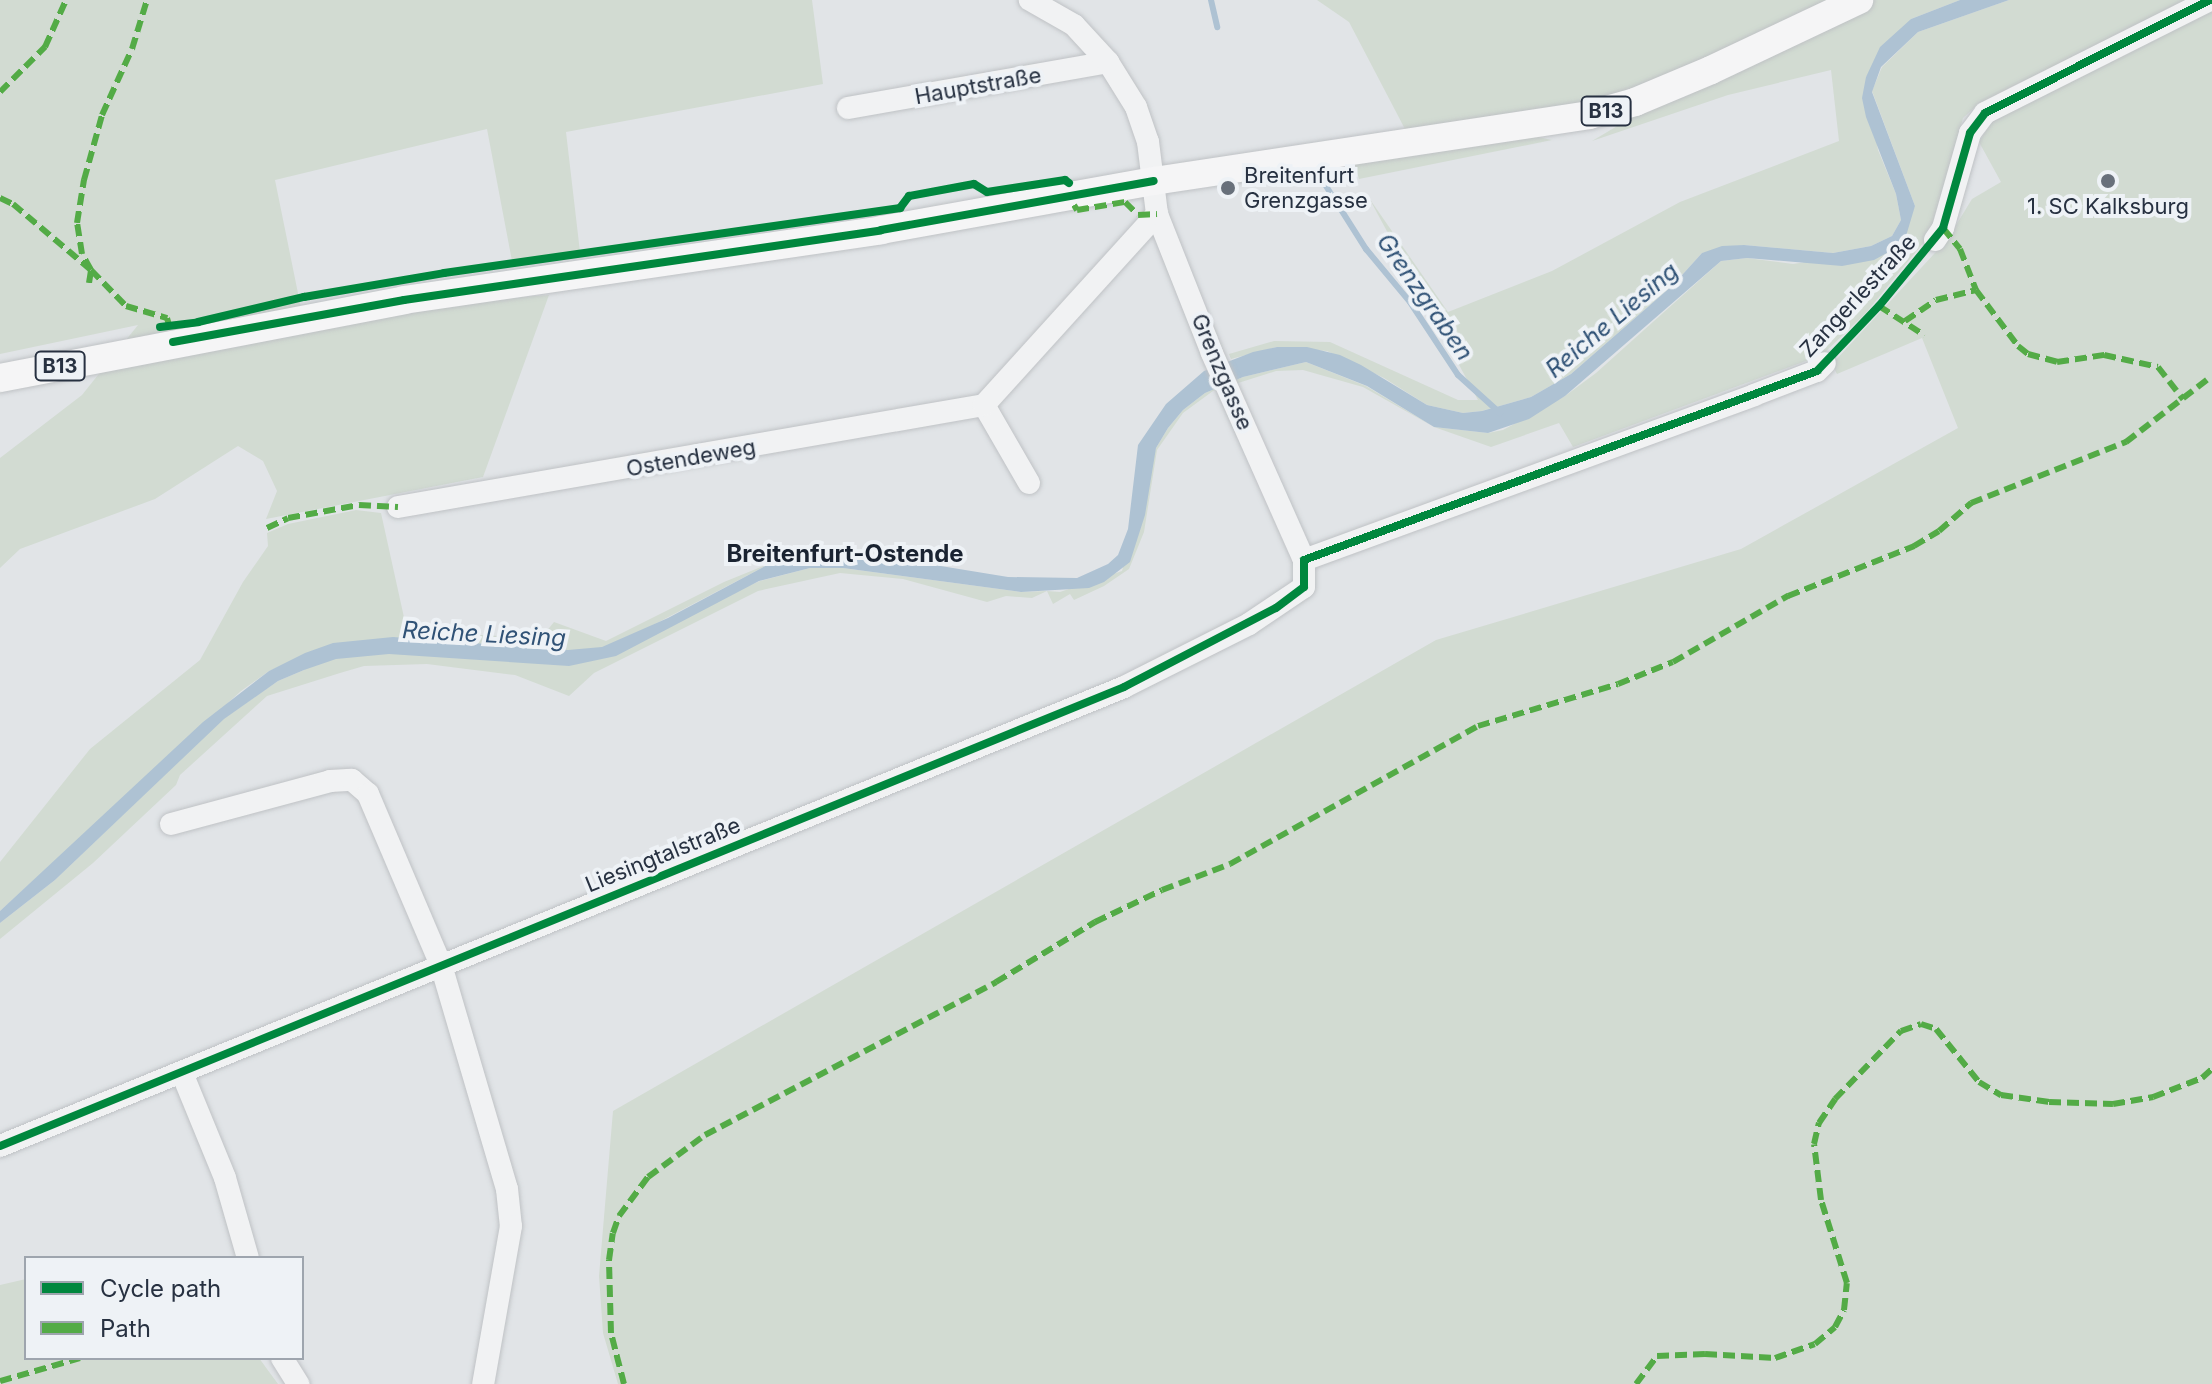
<!DOCTYPE html>
<html>
<head>
<meta charset="utf-8">
<style>
  body { margin:0 }
  #map { position:relative; width:2212px; height:1384px; overflow:hidden; background:#e1e4e7; font-family:Inter,sans-serif }
  div>[style] { position:absolute }
  [style*='--x'] { left:calc(var(--x)*1px); top:calc(var(--y)*1px); width:calc(var(--w)*1px); rotate:calc(var(--a)*1deg) }
  .green>* { inset:0; background:#d2dbd2 }
  .water>* { inset:0; background:#aec2d3 }
  .stream>* { height:6px; margin:-3px; padding:0 3px; transform-origin:3px; border-radius:3px; background:#aec2d3 }
  .roads { filter:drop-shadow(0 0 2px #bfc2c5) drop-shadow(0 0 2px #bfc2c5) }
  .minor>* { height:22px; margin:-11px; padding:0 11px; transform-origin:11px; border-radius:11px; background:#f1f2f3 }
  .major>* { height:28px; margin:-14px; padding:0 14px; transform-origin:14px; border-radius:14px; background:#f5f5f6 }
  .quiet>* { height:6px; margin-top:-3px; transform-origin:0; background:repeating-linear-gradient(90deg,#53ab46 0 12px,transparent 0 18px) }
  .cycleway>* { height:8px; margin:-4px; padding:0 4px; transform-origin:4px; border-radius:4px; background:#00873e }
  .dots>* { width:22px; height:22px; translate:-50% -50%; box-sizing:border-box; border:4px solid #eef2f6; border-radius:50% }
  span { translate:-50% -50%; white-space:nowrap; text-align:center; line-height:1.15; -webkit-text-stroke:8px #eef2f6; paint-order:stroke }
  .shield-label span { padding:2px 6px; background:#eef2f6; border:2px solid; border-radius:6px; -webkit-text-stroke-width:0 }
  .shield-label { font-size:20px; color:#273141; font-weight:700 }
  .street-label { font-size:22px; color:#273141 }
  .poi-label { font-size:22px; color:#273141 }
  .left { translate:0 -50%; text-align:left }
  .water-label { font-size:24px; color:#305276; font-style:italic }
  .neighbourhood-label { font-size:24px; color:#1a2331; font-weight:700 }
  .legend { position:absolute; left:24px; top:1256px; width:280px; height:104px; box-sizing:border-box; background:#eef2f6; border:2px solid #9ea5ae; margin:0; padding:10px 14px; list-style:none; font-size:24px; color:#273141 }
  .legend li { display:flex; align-items:center; gap:16px; height:40px }
  .legend b { width:40px; border:2px solid #9ea5ae }
</style>
</head>
<body>
<div id="map">
  <div class="green">
    <div style="clip-path:polygon(0 0,812px 0,823px 84px,566px 132px,580px 252px,512px 261px,487px 129px,275px 180px,302px 313px,549px 295px,483px 477px,266px 519px,277px 491px,263px 461px,238px 446px,155px 499px,20px 549px,0 568px,0 458px,82px 395px,138px 325px,0 354px)"></div>
    <div style="clip-path:polygon(1317px 0,1960px 0,1911px 19px,1866px 77px,1878px 150px,1896px 194px,1901px 220px,1892px 236px,1871px 246px,1833px 253px,1744px 245px,1702px 253px,1673px 285px,1571px 374px,1531px 397px,1482px 411px,1463px 413px,1427px 405px,1384px 378px,1327px 351px,1277px 347px,1231px 359px,1229px 354px,1274px 341px,1330px 342px,1458px 400px,1478px 400px,1369px 198px,1448px 312px,1552px 271px,1680px 202px,1839px 141px,1831px 70px,1728px 95px,1592px 141px,1656px 103px,1589px 106px,1406px 131px,1349px 22px)"></div>
    <div style="clip-path:polygon(2009px 0,2195px 0,2009px 88px,1975px 107px,1963px 118px,1929px 236px,1865px 314px,1822px 355px,1573px 447px,1559px 423px,1491px 447px,1434px 427px,1363px 387px,1303px 370px,1276px 371px,1213px 391px,1183px 413px,1157px 450px,1144px 532px,1129px 569px,1104px 586px,1074px 600px,1070px 594px,1053px 604px,1047px 591px,1032px 598px,1006px 596px,987px 602px,903px 579px,840px 573px,758px 591px,594px 673px,569px 696px,515px 675px,427px 664px,364px 666px,340px 673px,267px 696px,180px 775px,176px 785px,93px 863px,0 939px,0 923px,55px 880px,223px 719px,278px 681px,304px 670px,333px 644px,269px 671px,241px 691px,0 911px,0 862px,90px 749px,200px 660px,243px 582px,268px 546px,267px 533px,288px 524px,356px 510px,381px 513px,407px 631px,541px 638px,554px 622px,606px 641px,724px 582px,771px 563px,638px 633px,760px 581px,810px 568px,843px 568px,1021px 592px,1047px 591px,1060px 592px,1122px 571px,1156px 448px,1168px 428px,1183px 410px,1205px 393px,1243px 377px,1306px 362px,1366px 386px,1434px 427px,1488px 433px,1503px 430px,1565px 396px,1596px 373px,1721px 261px,1747px 258px,1793px 264px,1896px 248px,1915px 206px,1872px 91px,1882px 67px,1918px 32px)"></div>
    <div style="clip-path:polygon(2212px 5px,2212px 1384px,618px 1384px,603px 1333px,599px 1276px,613px 1111px,1436px 640px,1741px 549px,1958px 428px,1922px 338px,1837px 374px,1832px 364px,1947px 240px,1972px 199px,2001px 182px,1979px 142px,1992px 121px)"></div>
    <div style="clip-path:polygon(1529px 135px,1552px 140px,1359px 179px,1353px 158px)"></div>
    <div style="clip-path:polygon(26px 1279px,26px 1358px,259px 1358px,278px 1384px,0 1384px,0 1285px)"></div>
  </div>
  <div class="water">
    <div style="clip-path:polygon(1960px 0,2009px 0,1918px 32px,1881px 67px,1872px 92px,1915px 206px,1906px 236px,1896px 248px,1874px 260px,1842px 266px,1747px 258px,1721px 261px,1565px 396px,1529px 419px,1488px 433px,1434px 427px,1367px 386px,1306px 362px,1243px 377px,1205px 393px,1183px 410px,1168px 428px,1156px 448px,1145px 515px,1130px 562px,1104px 582px,1089px 588px,1021px 592px,843px 568px,810px 568px,759px 581px,616px 656px,569px 666px,389px 654px,336px 659px,304px 670px,278px 681px,224px 719px,55px 880px,0 923px,0 911px,203px 722px,269px 671px,305px 653px,333px 643px,393px 637px,568px 650px,602px 647px,668px 618px,771px 563px,815px 551px,855px 552px,1008px 577px,1077px 578px,1108px 564px,1118px 555px,1128px 529px,1138px 445px,1166px 404px,1204px 371px,1253px 352px,1277px 347px,1307px 347px,1340px 355px,1361px 365px,1427px 405px,1463px 413px,1482px 411px,1531px 397px,1571px 374px,1673px 285px,1702px 253px,1722px 246px,1744px 245px,1833px 253px,1871px 246px,1892px 236px,1901px 220px,1896px 194px,1866px 117px,1862px 98px,1866px 77px,1880px 47px,1911px 19px)"></div>
  </div>
  <div class="stream">
    <div style="--x:1211;--y:0;--w:28;--a:77"></div>
    <div style="--x:1326;--y:186;--w:75;--a:57.6"></div>
    <div style="--x:1366;--y:249;--w:69;--a:50.3"></div>
    <div style="--x:1410;--y:302;--w:87;--a:56.7"></div>
    <div style="--x:1458;--y:375;--w:57;--a:42.1"></div>
  </div>
  <div class="roads">
    <div class="minor">
      <div style="--x:848;--y:108;--w:264;--a:-10"></div>
      <div style="--x:1935;--y:240;--w:14;--a:-56"></div>
      <div style="--x:1943;--y:228;--w:99;--a:-74.1"></div>
      <div style="--x:1970;--y:133;--w:25;--a:-53"></div>
      <div style="--x:1985;--y:113;--w:252;--a:-26.7"></div>
      <div style="--x:984;--y:405;--w:90;--a:60"></div>
      <div style="--x:398;--y:507;--w:595;--a:-9.87"></div>
      <div style="--x:984;--y:405;--w:258;--a:-47.8"></div>
      <div style="--x:1304;--y:560;--w:479;--a:-20.1"></div>
      <div style="--x:1754;--y:395;--w:67;--a:-20.9"></div>
      <div style="--x:1817;--y:371;--w:11;--a:-45"></div>
      <div style="--x:171;--y:824;--w:165;--a:-15.1"></div>
      <div style="--x:330;--y:781;--w:22;--a:-3"></div>
      <div style="--x:352;--y:780;--w:21;--a:41"></div>
      <div style="--x:368;--y:794;--w:186;--a:66.9"></div>
      <div style="--x:441;--y:965;--w:234;--a:73.6"></div>
      <div style="--x:507;--y:1189;--w:37;--a:84"></div>
      <div style="--x:511;--y:1226;--w:160;--a:100"></div>
      <div style="--x:182;--y:1073;--w:113;--a:67.7"></div>
      <div style="--x:225;--y:1178;--w:83;--a:74"></div>
      <div style="--x:0;--y:1146;--w:1214;--a:-22.21"></div>
      <div style="--x:1124;--y:687;--w:140;--a:-26.7"></div>
      <div style="--x:1249;--y:624;--w:66;--a:-33.9"></div>
      <div style="--x:1304;--y:587;--w:27;--a:-90"></div>
      <div style="--x:1304;--y:560;--w:227;--a:-114"></div>
      <div style="--x:1212;--y:353;--w:149;--a:-111.6"></div>
      <div style="--x:1157;--y:214;--w:73;--a:-97.1"></div>
      <div style="--x:1148;--y:142;--w:37;--a:-109"></div>
      <div style="--x:1136;--y:107;--w:53;--a:-121.9"></div>
      <div style="--x:1108;--y:62;--w:50;--a:-132.6"></div>
      <div style="--x:1074;--y:25;--w:51;--a:-150.4"></div>
      <div style="--x:282;--y:1358;--w:31;--a:58"></div>
    </div>
    <div class="major">
      <div style="--x:0;--y:378;--w:411;--a:-10.9"></div>
      <div style="--x:404;--y:300;--w:482;--a:-8.3"></div>
      <div style="--x:881;--y:230;--w:277;--a:-10.2"></div>
      <div style="--x:1154;--y:181;--w:440;--a:-8.6"></div>
      <div style="--x:1589;--y:115;--w:48;--a:-15.8"></div>
      <div style="--x:1635;--y:102;--w:82;--a:-22.8"></div>
      <div style="--x:1711;--y:70;--w:164;--a:-25.3"></div>
    </div>
  </div>
  <div class="quiet">
    <div style="--x:0;--y:92;--w:64;--a:-45"></div>
    <div style="--x:45;--y:47;--w:51;--a:-65.9"></div>
    <div style="--x:0;--y:198;--w:14;--a:25"></div>
    <div style="--x:13;--y:204;--w:102;--a:40.2"></div>
    <div style="--x:91;--y:270;--w:50;--a:45.8"></div>
    <div style="--x:126;--y:306;--w:43;--a:16.3"></div>
    <div style="--x:167;--y:318;--w:7;--a:74"></div>
    <div style="--x:1074;--y:205;--w:6;--a:59"></div>
    <div style="--x:1077;--y:210;--w:49;--a:-9.5"></div>
    <div style="--x:1125;--y:202;--w:18;--a:45"></div>
    <div style="--x:1138;--y:215;--w:19;--a:-3"></div>
    <div style="--x:1943;--y:228;--w:27;--a:51"></div>
    <div style="--x:1960;--y:249;--w:44;--a:68.7"></div>
    <div style="--x:89;--y:283;--w:13;--a:-81"></div>
    <div style="--x:91;--y:270;--w:18;--a:-119"></div>
    <div style="--x:82;--y:254;--w:31;--a:-99"></div>
    <div style="--x:77;--y:223;--w:44;--a:-80.8"></div>
    <div style="--x:84;--y:180;--w:67;--a:-74.5"></div>
    <div style="--x:102;--y:115;--w:72;--a:-65.6"></div>
    <div style="--x:132;--y:49;--w:51;--a:-73"></div>
    <div style="--x:1879;--y:306;--w:54;--a:32.8"></div>
    <div style="--x:1905;--y:321;--w:37;--a:-34"></div>
    <div style="--x:1936;--y:300;--w:41;--a:-14"></div>
    <div style="--x:1976;--y:290;--w:70;--a:53.1"></div>
    <div style="--x:2018;--y:346;--w:13;--a:39"></div>
    <div style="--x:2028;--y:354;--w:30;--a:15"></div>
    <div style="--x:2057;--y:362;--w:48;--a:-8.5"></div>
    <div style="--x:2104;--y:355;--w:55;--a:12.5"></div>
    <div style="--x:2158;--y:367;--w:41;--a:52"></div>
    <div style="--x:267;--y:528;--w:23;--a:-25"></div>
    <div style="--x:288;--y:518;--w:72;--a:-10.4"></div>
    <div style="--x:359;--y:505;--w:39;--a:3"></div>
    <div style="--x:0;--y:1381;--w:83;--a:-16"></div>
    <div style="--x:624;--y:1384;--w:53;--a:-104.3"></div>
    <div style="--x:611;--y:1333;--w:73;--a:-91.6"></div>
    <div style="--x:609;--y:1260;--w:27;--a:-82"></div>
    <div style="--x:613;--y:1233;--w:18;--a:-71"></div>
    <div style="--x:619;--y:1216;--w:49;--a:-53.4"></div>
    <div style="--x:648;--y:1177;--w:71;--a:-36.4"></div>
    <div style="--x:705;--y:1135;--w:329;--a:-27.7"></div>
    <div style="--x:996;--y:982;--w:116;--a:-31.2"></div>
    <div style="--x:1095;--y:922;--w:74;--a:-25.5"></div>
    <div style="--x:1162;--y:890;--w:73;--a:-20.9"></div>
    <div style="--x:1230;--y:864;--w:284;--a:-29.1"></div>
    <div style="--x:1478;--y:726;--w:146;--a:-16.7"></div>
    <div style="--x:1618;--y:684;--w:59;--a:-21.8"></div>
    <div style="--x:1673;--y:662;--w:133;--a:-29.9"></div>
    <div style="--x:1788;--y:596;--w:136;--a:-21.6"></div>
    <div style="--x:1914;--y:546;--w:29;--a:-31"></div>
    <div style="--x:1939;--y:531;--w:43;--a:-41.2"></div>
    <div style="--x:1971;--y:503;--w:167;--a:-21.5"></div>
    <div style="--x:2126;--y:442;--w:108;--a:-37.5"></div>
    <div style="--x:1636;--y:1384;--w:35;--a:-53"></div>
    <div style="--x:1657;--y:1356;--w:48;--a:-2.4"></div>
    <div style="--x:1705;--y:1354;--w:70;--a:3.3"></div>
    <div style="--x:1775;--y:1358;--w:42;--a:-19.3"></div>
    <div style="--x:1815;--y:1344;--w:26;--a:-40"></div>
    <div style="--x:1835;--y:1327;--w:19;--a:-62"></div>
    <div style="--x:1844;--y:1310;--w:27;--a:-84"></div>
    <div style="--x:1847;--y:1283;--w:87;--a:-107.4"></div>
    <div style="--x:1821;--y:1200;--w:56;--a:-97.1"></div>
    <div style="--x:1814;--y:1144;--w:22;--a:-77"></div>
    <div style="--x:1819;--y:1123;--w:29;--a:-56"></div>
    <div style="--x:1835;--y:1099;--w:95;--a:-45.9"></div>
    <div style="--x:1901;--y:1031;--w:21;--a:-19"></div>
    <div style="--x:1921;--y:1024;--w:16;--a:18"></div>
    <div style="--x:1936;--y:1029;--w:68;--a:50.9"></div>
    <div style="--x:1979;--y:1082;--w:26;--a:31"></div>
    <div style="--x:2001;--y:1095;--w:49;--a:8.3"></div>
    <div style="--x:2049;--y:1102;--w:64;--a:1.8"></div>
    <div style="--x:2113;--y:1104;--w:41;--a:-9.9"></div>
    <div style="--x:2153;--y:1097;--w:53;--a:-21.2"></div>
    <div style="--x:2202;--y:1078;--w:13;--a:-42"></div>
  </div>
  <div class="cycleway">
    <div style="--x:160;--y:327;--w:38;--a:-7"></div>
    <div style="--x:198;--y:322;--w:109;--a:-13.3"></div>
    <div style="--x:304;--y:297;--w:142;--a:-9.7"></div>
    <div style="--x:444;--y:273;--w:461;--a:-8.1"></div>
    <div style="--x:900;--y:208;--w:15;--a:-53"></div>
    <div style="--x:909;--y:196;--w:66;--a:-10.5"></div>
    <div style="--x:974;--y:184;--w:15;--a:32"></div>
    <div style="--x:987;--y:192;--w:79;--a:-8.7"></div>
    <div style="--x:1065;--y:180;--w:5;--a:37"></div>
    <div style="--x:173;--y:342;--w:235;--a:-10.3"></div>
    <div style="--x:404;--y:300;--w:482;--a:-8.3"></div>
    <div style="--x:881;--y:230;--w:277;--a:-10.2"></div>
    <div style="--x:0;--y:1146;--w:1214;--a:-22.21"></div>
    <div style="--x:1124;--y:687;--w:171;--a:-27.5"></div>
    <div style="--x:1276;--y:608;--w:35;--a:-37"></div>
    <div style="--x:1304;--y:587;--w:27;--a:-90"></div>
    <div style="--x:1304;--y:560;--w:547;--a:-20.22"></div>
    <div style="--x:1817;--y:371;--w:90;--a:-46.4"></div>
    <div style="--x:1879;--y:306;--w:101;--a:-50.6"></div>
    <div style="--x:1943;--y:228;--w:99;--a:-74.1"></div>
    <div style="--x:1970;--y:133;--w:25;--a:-53"></div>
    <div style="--x:1985;--y:113;--w:252;--a:-26.7"></div>
  </div>
  <div class="dots">
    <div style="left:2108px;top:181px;background:#68707b"></div>
    <div style="left:1228px;top:188px;background:#68707b"></div>
  </div>
  <div class="shield-label">
    <span style="left:1606px;top:111px">B13</span>
    <span style="left:60px;top:366px">B13</span>
  </div>
  <div class="street-label">
    <span style="left:978px;top:86px;rotate:-10deg">Hauptstraße</span>
    <span style="left:1858px;top:296px;rotate:-47deg">Zangerlestraße</span>
    <span style="left:1222px;top:372px;rotate:67deg">Grenzgasse</span>
    <span style="left:691px;top:458px;rotate:-10deg">Ostendeweg</span>
    <span style="left:663px;top:855px;rotate:-22deg">Liesingtalstraße</span>
  </div>
  <div class="poi-label">
    <span class="left" style="left:1244px;top:188px">Breitenfurt<br>Grenzgasse</span>
    <span style="left:2108px;top:207px">1. SC Kalksburg</span>
  </div>
  <div class="water-label">
    <span style="left:1425px;top:297px;rotate:55deg">Grenzgraben</span>
    <span style="left:1612px;top:320px;rotate:-40deg">Reiche Liesing</span>
    <span style="left:484px;top:634px;rotate:3deg">Reiche Liesing</span>
  </div>
  <div class="neighbourhood-label">
    <span style="left:845px;top:554px">Breitenfurt-Ostende</span>
  </div>
  <ul class="legend">
  <li><b style="height:10px;background:#00873e"></b>Cycle path</li>
  <li><b style="height:10px;background:#53ab46"></b>Path</li>
  </ul>
</div>
</body>
</html>
